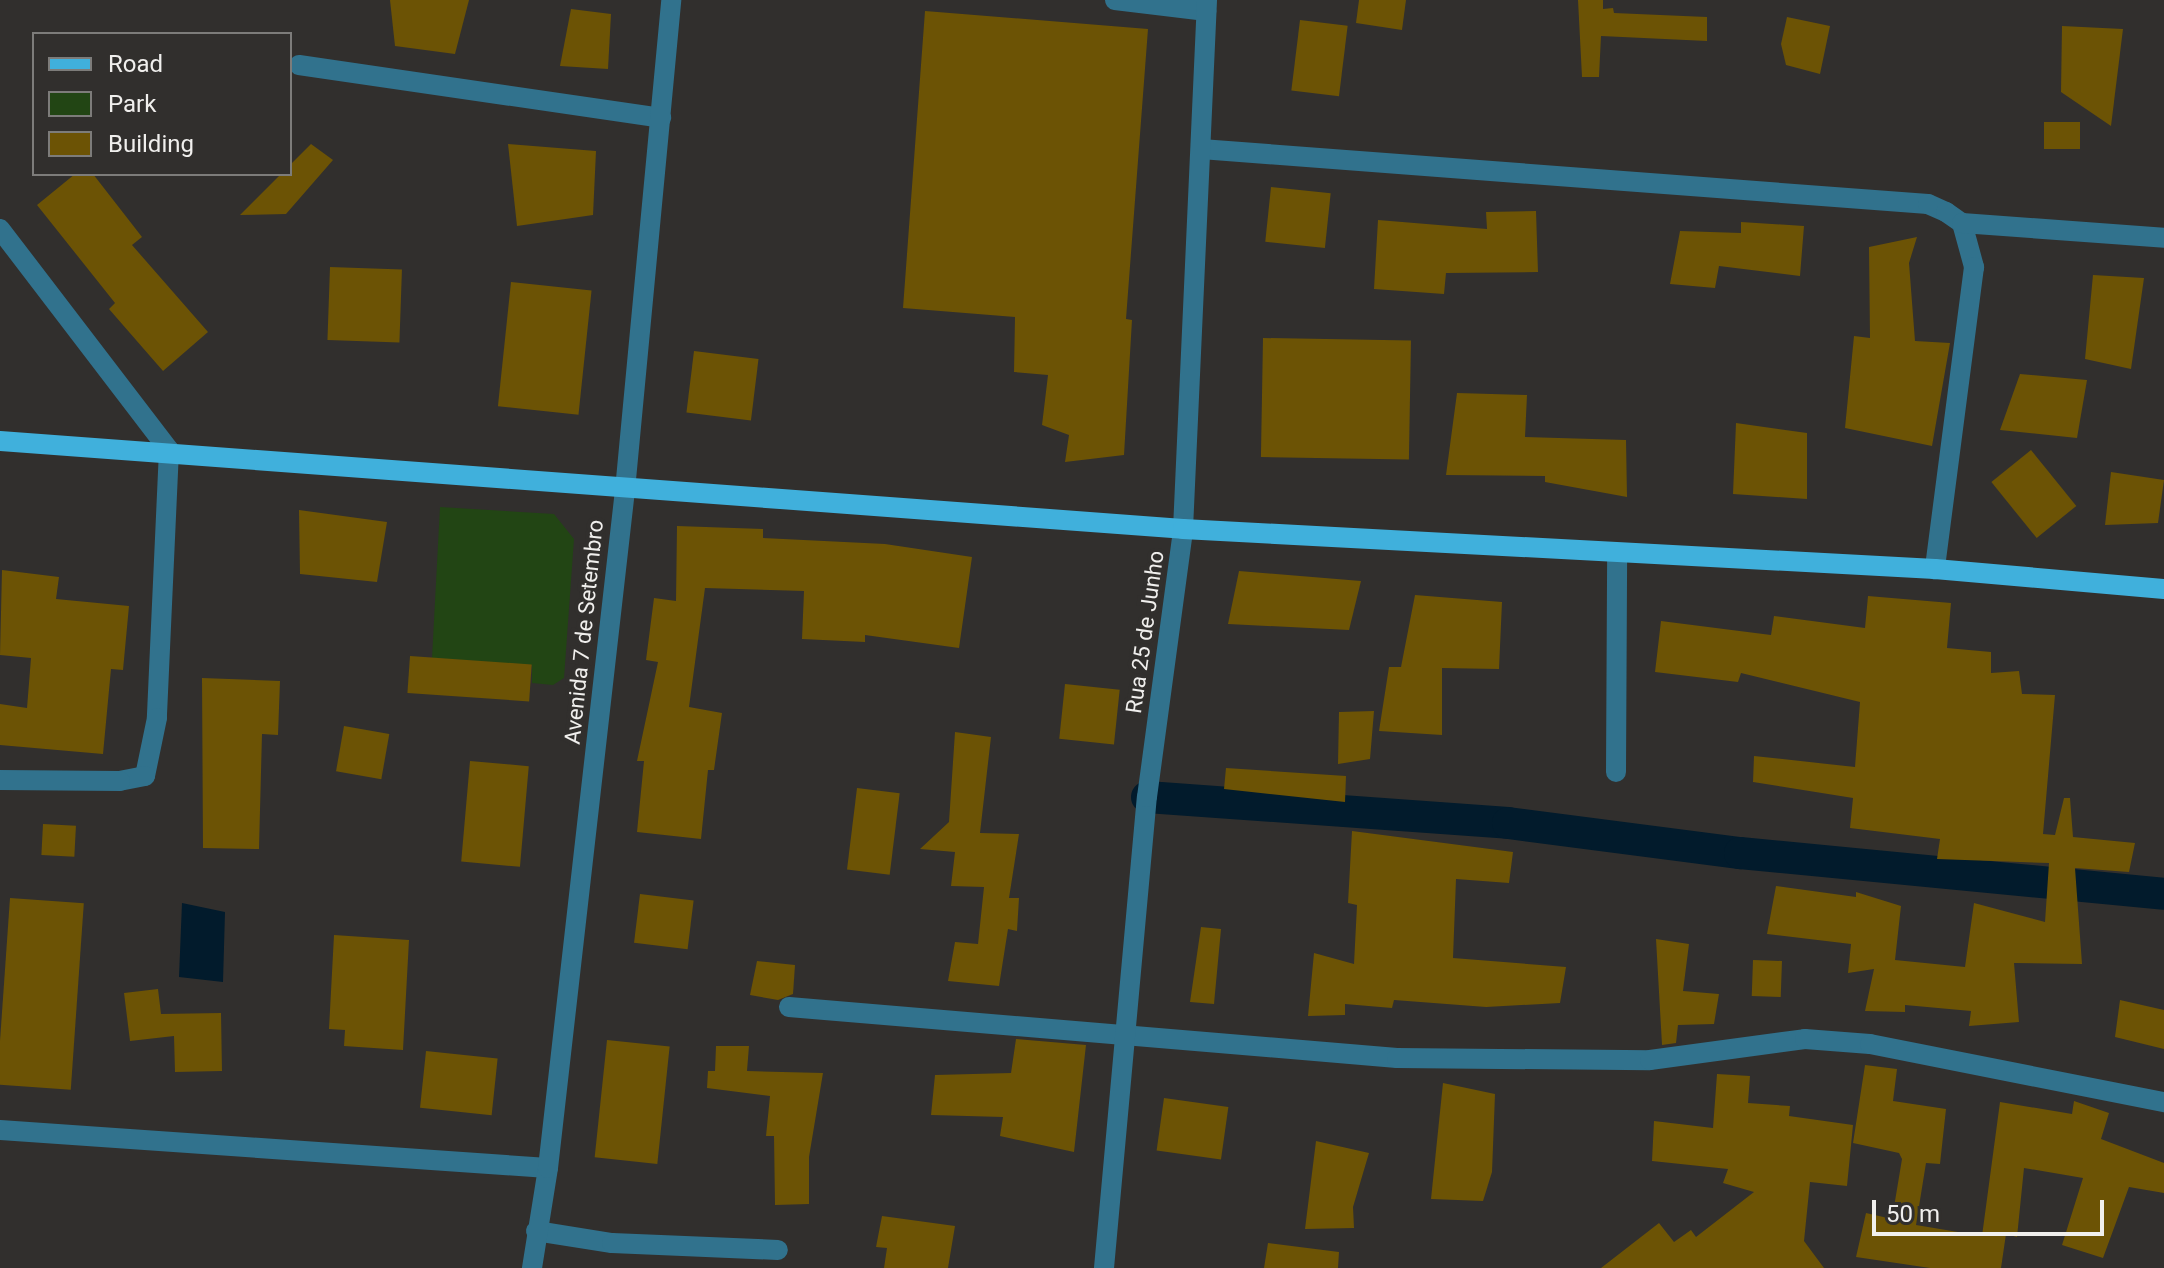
<!DOCTYPE html>
<html>
<head>
<meta charset="utf-8">
<style>
  body { margin:0 }
  #map { position:relative; width:2164px; height:1268px; overflow:hidden; background:#312f2d; font-family:Roboto,sans-serif }
  div>[style] { position:absolute }
  [style*='--x'] { left:calc(var(--x)*1px); top:calc(var(--y)*1px); width:calc(var(--w)*1px); rotate:calc(var(--a)*1deg) }
  .green>* { inset:0; background:#224514 }
  .water>* { inset:0; background:#021b2c }
  .canal>* { height:32px; margin:-16px; padding:0 16px; transform-origin:16px; border-radius:16px; background:#021b2c }
  .building>* { inset:0; background:#6c5305; transform-origin:0 0 }
  .minor>* { height:20px; margin:-10px; padding:0 10px; transform-origin:10px; border-radius:10px; background:#31728d }
  .major>* { height:20px; margin:-10px; padding:0 10px; transform-origin:10px; border-radius:10px; background:#40b0dc }
  span { translate:-50% -50%; white-space:nowrap; text-align:center; line-height:1.15; -webkit-text-stroke:8px #312f2d; paint-order:stroke }
  .street-label { font-size:22px; color:#f0efed }
  .legend { position:absolute; left:32px; top:32px; width:260px; height:144px; box-sizing:border-box; background:#312f2d; border:2px solid #7d7c7a; margin:0; padding:10px 14px; list-style:none; font-size:24px; color:#f0efed }
  .legend li { display:flex; align-items:center; gap:16px; height:40px }
  .legend b { width:40px; border:2px solid #7d7c7a }
  .scale { position:absolute; left:1872px; top:1200px; width:232px; height:36px; box-sizing:border-box; border:4px solid #f0efed; border-top:0; padding-left:10px; font-size:24px; line-height:28px; white-space:nowrap; color:#f0efed; -webkit-text-stroke:6px #312f2d; paint-order:stroke }
</style>
</head>
<body>
<div id="map">
  <div class="green">
    <div style="clip-path:polygon(440px 507px,554px 514px,574px 539px,564px 678px,553px 685px,532px 683px,532px 665px,432px 658px)"></div>
  </div>
  <div class="water">
    <div style="clip-path:polygon(182px 903px,225px 912px,223px 982px,179px 977px)"></div>
  </div>
  <div class="canal">
    <div style="--x:1147;--y:797;--w:362;--a:4.1"></div>
    <div style="--x:1508;--y:823;--w:234;--a:7.4"></div>
    <div style="--x:1740;--y:853;--w:426;--a:5.5"></div>
  </div>
  <div class="building">
    <div style="clip-path:polygon(390px 0,469px 0,455px 54px,395px 46px)"></div>
    <div style="clip-path:polygon(1359px 0,1406px 0,1402px 30px,1356px 23px)"></div>
    <div style="clip-path:polygon(1578px 0,1603px 0,1603px 9px,1613px 8px,1614px 13px,1707px 17px,1707px 41px,1601px 36px,1599px 77px,1582px 77px)"></div>
    <div style="clip-path:polygon(571px 9px,611px 14px,608px 69px,560px 66px)"></div>
    <div style="clip-path:polygon(925px 11px,1148px 29px,1126px 319px,1132px 320px,1124px 455px,1065px 462px,1069px 435px,1042px 425px,1048px 375px,1014px 372px,1015px 317px,903px 308px)"></div>
    <div style="clip-path:polygon(1787px 17px,1830px 26px,1820px 74px,1786px 65px,1781px 44px)"></div>
    <div style="left:1300px;top:20px;width:48px;height:71px;rotate:7deg"></div>
    <div style="clip-path:polygon(2062px 26px,2123px 29px,2111px 126px,2061px 92px)"></div>
    <div style="left:2044px;top:122px;width:36px;height:27px"></div>
    <div style="clip-path:polygon(311px 144px,333px 160px,286px 214px,240px 215px,281px 174px,290px 174px,290px 165px)"></div>
    <div style="clip-path:polygon(508px 144px,596px 151px,593px 215px,517px 226px)"></div>
    <div style="clip-path:polygon(75px 174px,93px 174px,142px 237px,132px 245px,208px 332px,163px 371px,109px 309px,115px 303px,37px 205px)"></div>
    <div style="left:1271px;top:187px;width:60px;height:55px;rotate:6deg"></div>
    <div style="clip-path:polygon(1536px 211px,1538px 272px,1446px 273px,1444px 294px,1374px 289px,1378px 220px,1487px 229px,1486px 212px)"></div>
    <div style="clip-path:polygon(1741px 222px,1804px 226px,1800px 276px,1719px 266px,1715px 288px,1670px 284px,1680px 231px,1741px 233px)"></div>
    <div style="clip-path:polygon(1917px 237px,1909px 263px,1915px 341px,1950px 343px,1932px 446px,1845px 428px,1854px 336px,1870px 338px,1869px 247px)"></div>
    <div style="left:330px;top:267px;width:72px;height:73px;rotate:2deg"></div>
    <div style="clip-path:polygon(2093px 275px,2144px 278px,2131px 369px,2085px 359px)"></div>
    <div style="left:511px;top:282px;width:81px;height:125px;rotate:6deg"></div>
    <div style="left:1263px;top:338px;width:148px;height:119px;rotate:1deg"></div>
    <div style="left:694px;top:351px;width:65px;height:62px;rotate:7deg"></div>
    <div style="clip-path:polygon(2020px 374px,2087px 380px,2077px 438px,2000px 430px)"></div>
    <div style="clip-path:polygon(1457px 393px,1527px 395px,1525px 437px,1626px 440px,1627px 497px,1545px 482px,1545px 476px,1446px 475px)"></div>
    <div style="clip-path:polygon(1736px 423px,1807px 433px,1807px 499px,1733px 494px)"></div>
    <div style="left:2031px;top:450px;width:72px;height:51px;rotate:51deg"></div>
    <div style="clip-path:polygon(2111px 472px,2164px 480px,2158px 523px,2105px 525px)"></div>
    <div style="clip-path:polygon(299px 510px,387px 522px,377px 582px,300px 574px)"></div>
    <div style="clip-path:polygon(677px 526px,763px 529px,763px 538px,885px 544px,972px 557px,959px 648px,865px 635px,865px 642px,802px 639px,804px 591px,705px 588px,689px 707px,722px 713px,714px 770px,708px 770px,701px 839px,637px 832px,644px 761px,637px 761px,658px 662px,646px 660px,654px 598px,676px 601px)"></div>
    <div style="clip-path:polygon(2px 570px,59px 577px,56px 599px,129px 606px,123px 670px,111px 669px,103px 754px,0 745px,0 704px,27px 708px,31px 658px,0 655px)"></div>
    <div style="clip-path:polygon(1239px 571px,1361px 581px,1349px 630px,1228px 624px)"></div>
    <div style="clip-path:polygon(1415px 595px,1502px 602px,1499px 669px,1442px 668px,1442px 735px,1379px 731px,1389px 667px,1401px 667px)"></div>
    <div style="clip-path:polygon(1868px 596px,1951px 603px,1947px 648px,1991px 652px,1991px 673px,2019px 671px,2022px 694px,2055px 695px,2043px 834px,2055px 835px,2064px 798px,2070px 798px,2073px 837px,2135px 843px,2129px 872px,2075px 868px,2082px 964px,2014px 963px,2019px 1022px,1969px 1026px,1971px 1011px,1905px 1005px,1905px 1012px,1865px 1011px,1874px 969px,1848px 973px,1851px 944px,1767px 934px,1776px 886px,1856px 897px,1856px 892px,1901px 906px,1895px 960px,1965px 967px,1974px 903px,2045px 922px,2049px 863px,1937px 859px,1940px 839px,1850px 828px,1853px 798px,1753px 782px,1754px 756px,1855px 767px,1860px 702px,1741px 673px,1738px 682px,1655px 672px,1661px 621px,1771px 635px,1774px 616px,1865px 628px)"></div>
    <div style="left:410px;top:656px;width:122px;height:37px;rotate:4deg"></div>
    <div style="clip-path:polygon(202px 678px,280px 681px,278px 735px,262px 734px,259px 849px,203px 848px)"></div>
    <div style="left:1065px;top:684px;width:55px;height:55px;rotate:6deg"></div>
    <div style="clip-path:polygon(1374px 711px,1370px 759px,1338px 764px,1339px 712px)"></div>
    <div style="left:344px;top:726px;width:46px;height:46px;rotate:10deg"></div>
    <div style="clip-path:polygon(955px 732px,991px 737px,980px 833px,1019px 834px,1009px 898px,1019px 898px,1017px 931px,1008px 929px,999px 986px,948px 981px,955px 942px,978px 944px,984px 887px,951px 886px,955px 852px,920px 849px,949px 822px)"></div>
    <div style="left:470px;top:761px;width:59px;height:101px;rotate:5deg"></div>
    <div style="clip-path:polygon(1226px 768px,1346px 776px,1345px 802px,1224px 789px)"></div>
    <div style="left:857px;top:788px;width:43px;height:82px;rotate:7deg"></div>
    <div style="left:43px;top:824px;width:33px;height:31px;rotate:3deg"></div>
    <div style="clip-path:polygon(1352px 831px,1513px 852px,1509px 883px,1456px 879px,1453px 958px,1566px 967px,1560px 1003px,1486px 1007px,1394px 1000px,1392px 1008px,1345px 1004px,1345px 1015px,1308px 1016px,1314px 953px,1354px 964px,1357px 905px,1348px 903px)"></div>
    <div style="left:640px;top:894px;width:54px;height:49px;rotate:7deg"></div>
    <div style="left:10px;top:898px;width:74px;height:187px;rotate:4deg"></div>
    <div style="clip-path:polygon(1201px 927px,1221px 929px,1214px 1004px,1190px 1002px)"></div>
    <div style="clip-path:polygon(334px 935px,409px 940px,403px 1050px,344px 1046px,345px 1030px,329px 1029px)"></div>
    <div style="clip-path:polygon(1656px 939px,1689px 944px,1683px 991px,1719px 994px,1714px 1024px,1678px 1025px,1676px 1043px,1662px 1045px)"></div>
    <div style="left:1753px;top:960px;width:29px;height:36px;rotate:2deg"></div>
    <div style="clip-path:polygon(757px 961px,795px 965px,793px 994px,778px 1000px,750px 995px)"></div>
    <div style="clip-path:polygon(158px 989px,161px 1014px,221px 1013px,222px 1071px,175px 1072px,174px 1036px,130px 1041px,124px 993px)"></div>
    <div style="clip-path:polygon(2120px 1000px,2164px 1010px,2164px 1049px,2115px 1037px)"></div>
    <div style="clip-path:polygon(1016px 1039px,1086px 1045px,1074px 1152px,1000px 1136px,1003px 1117px,931px 1115px,935px 1075px,1011px 1073px)"></div>
    <div style="left:607px;top:1040px;width:63px;height:118px;rotate:6deg"></div>
    <div style="clip-path:polygon(716px 1046px,749px 1046px,747px 1071px,823px 1073px,809px 1157px,809px 1204px,775px 1205px,774px 1136px,766px 1136px,770px 1096px,707px 1088px,708px 1071px,715px 1071px)"></div>
    <div style="left:426px;top:1051px;width:72px;height:57px;rotate:6deg"></div>
    <div style="clip-path:polygon(1865px 1065px,1897px 1069px,1893px 1101px,1946px 1109px,1940px 1164px,1926px 1163px,1916px 1225px,1982px 1236px,2000px 1102px,2072px 1114px,2074px 1101px,2109px 1113px,2101px 1139px,2164px 1163px,2164px 1193px,2129px 1187px,2103px 1258px,2062px 1245px,2083px 1178px,2024px 1168px,2017px 1237px,2006px 1234px,2001px 1268px,1930px 1268px,1856px 1257px,1866px 1213px,1892px 1219px,1902px 1159px,1899px 1153px,1853px 1143px)"></div>
    <div style="clip-path:polygon(1717px 1074px,1750px 1076px,1748px 1103px,1790px 1106px,1789px 1116px,1853px 1125px,1847px 1186px,1810px 1182px,1804px 1241px,1824px 1268px,1601px 1268px,1659px 1223px,1674px 1242px,1691px 1230px,1696px 1237px,1754px 1192px,1723px 1183px,1728px 1169px,1652px 1161px,1654px 1121px,1713px 1128px)"></div>
    <div style="clip-path:polygon(1443px 1083px,1495px 1094px,1492px 1172px,1483px 1201px,1431px 1199px)"></div>
    <div style="left:1164px;top:1098px;width:65px;height:53px;rotate:8deg"></div>
    <div style="clip-path:polygon(1316px 1141px,1369px 1153px,1353px 1207px,1354px 1228px,1305px 1229px)"></div>
    <div style="clip-path:polygon(882px 1216px,955px 1226px,948px 1268px,884px 1268px,887px 1248px,876px 1247px)"></div>
    <div style="clip-path:polygon(1268px 1243px,1339px 1252px,1338px 1268px,1264px 1268px)"></div>
  </div>
  <div class="minor">
    <div style="--x:1115;--y:0;--w:92;--a:6.9"></div>
    <div style="--x:299;--y:65;--w:366;--a:8.3"></div>
    <div style="--x:1201;--y:149;--w:729;--a:4.33"></div>
    <div style="--x:1928;--y:204;--w:20;--a:24"></div>
    <div style="--x:1946;--y:212;--w:19;--a:35"></div>
    <div style="--x:1962;--y:223;--w:46;--a:74.7"></div>
    <div style="--x:1974;--y:267;--w:305;--a:97.4"></div>
    <div style="--x:1962;--y:223;--w:203;--a:4.2"></div>
    <div style="--x:0;--y:229;--w:278;--a:52.6"></div>
    <div style="--x:169;--y:450;--w:268;--a:92.6"></div>
    <div style="--x:157;--y:718;--w:59;--a:101.7"></div>
    <div style="--x:145;--y:776;--w:25;--a:169"></div>
    <div style="--x:120;--y:781;--w:120;--a:-179.5"></div>
    <div style="--x:1616;--y:772;--w:218;--a:-89.7"></div>
    <div style="--x:789;--y:1007;--w:610;--a:4.79"></div>
    <div style="--x:1397;--y:1058;--w:253;--a:0.5"></div>
    <div style="--x:1650;--y:1060;--w:156;--a:-7.7"></div>
    <div style="--x:1805;--y:1039;--w:65;--a:4.4"></div>
    <div style="--x:1870;--y:1044;--w:300;--a:11.2"></div>
    <div style="--x:0;--y:1130;--w:549;--a:3.97"></div>
    <div style="--x:536;--y:1231;--w:77;--a:9"></div>
    <div style="--x:612;--y:1243;--w:166;--a:2.4"></div>
    <div style="--x:532;--y:1268;--w:101;--a:-80.9"></div>
    <div style="--x:548;--y:1168;--w:682;--a:-83.52"></div>
    <div style="--x:625;--y:490;--w:492;--a:-84.6"></div>
    <div style="--x:1104;--y:1268;--w:473;--a:-84.8"></div>
    <div style="--x:1147;--y:797;--w:270;--a:-82.3"></div>
    <div style="--x:1183;--y:529;--w:530;--a:-87.4"></div>
  </div>
  <div class="major">
    <div style="--x:0;--y:441;--w:1186;--a:4.25"></div>
    <div style="--x:1183;--y:529;--w:753;--a:3.04"></div>
    <div style="--x:1935;--y:569;--w:230;--a:5"></div>
  </div>
  <div class="street-label">
    <span style="left:584px;top:632px;rotate:-84deg">Avenida 7 de Setembro</span>
    <span style="left:1145px;top:632px;rotate:-82deg">Rua 25 de Junho</span>
  </div>
  <ul class="legend">
  <li><b style="height:10px;background:#40b0dc"></b>Road</li>
  <li><b style="height:22px;background:#224514"></b>Park</li>
  <li><b style="height:22px;background:#6c5305"></b>Building</li>
  </ul>
  <div class="scale">50 m</div>
</div>
</body>
</html>
